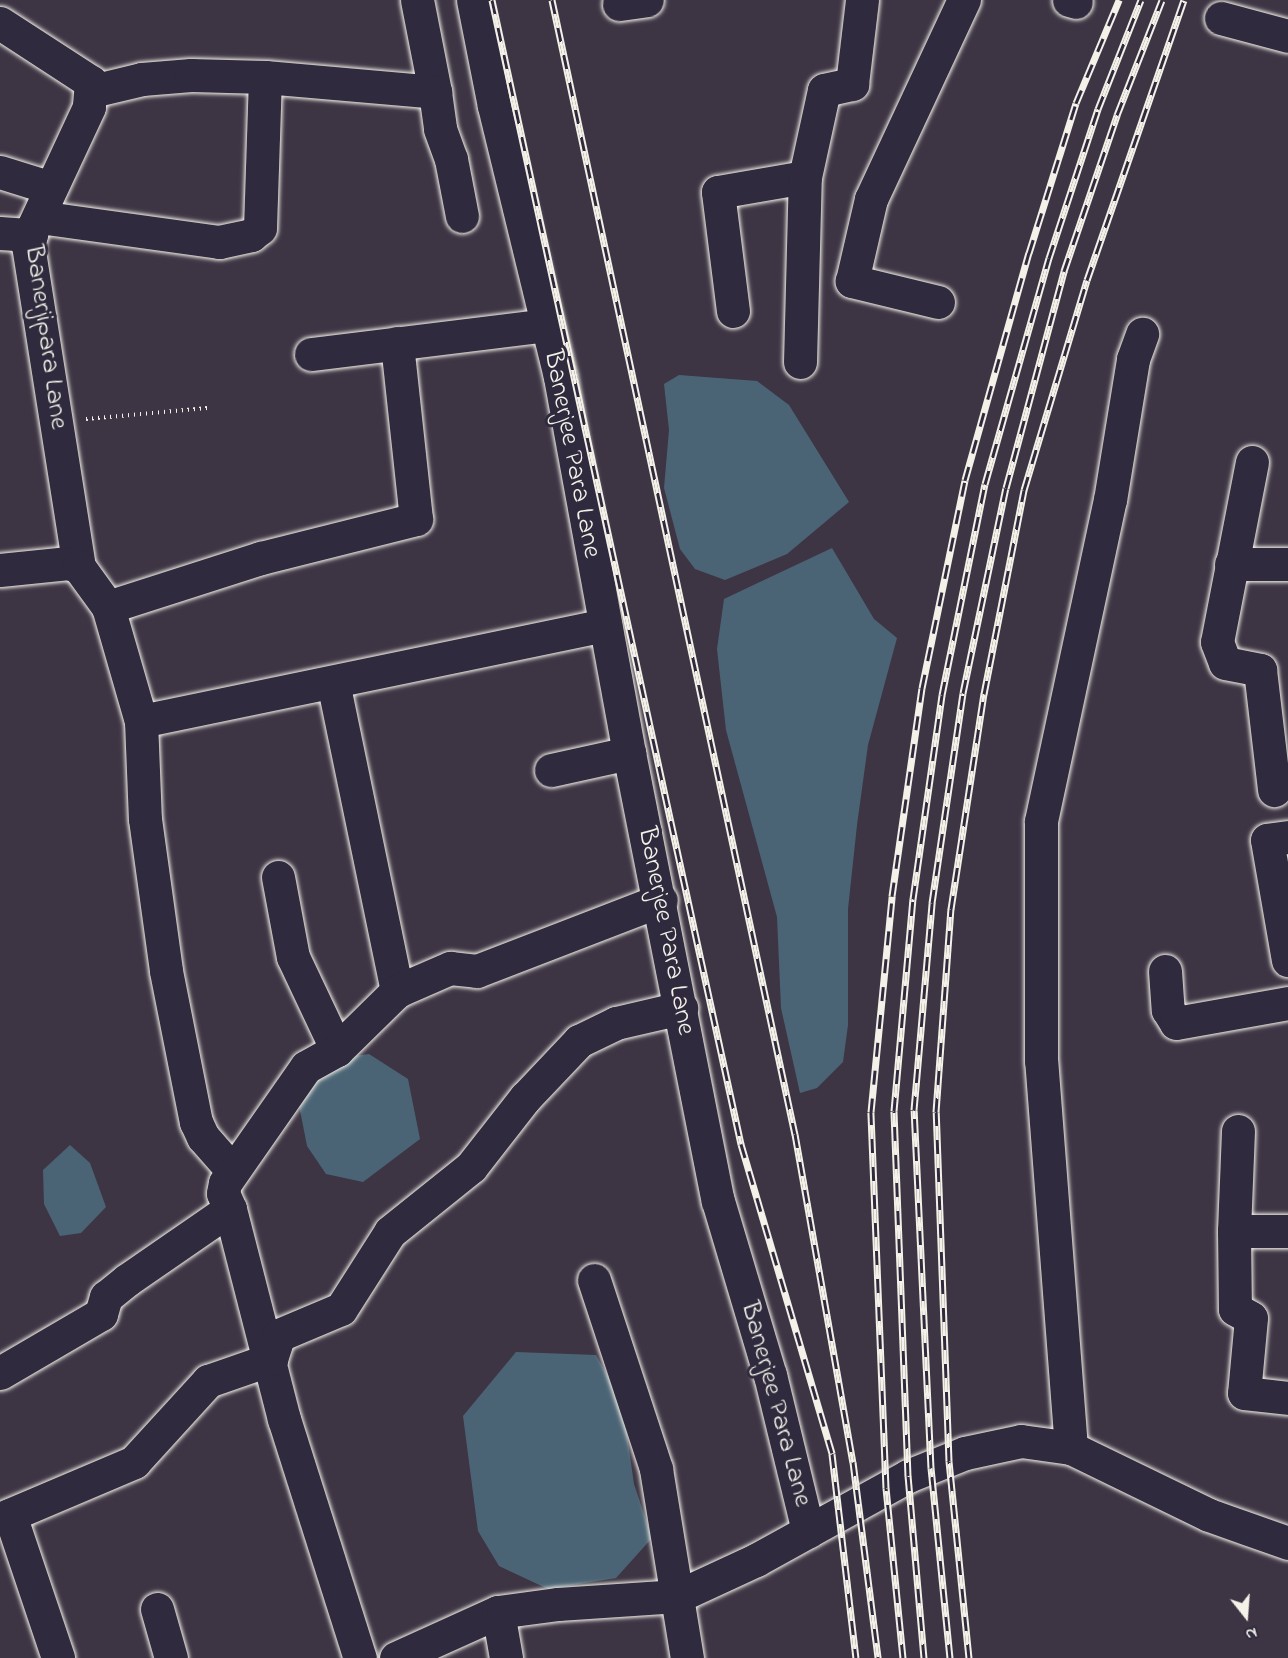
<!DOCTYPE html>
<html>
<head>
<meta charset="utf-8">
<style>
  body { margin:0 }
  #map { position:relative; width:1288px; height:1658px; overflow:hidden; background:#3d3544; font-family:"Indie Flower",sans-serif }
  div>[style] { position:absolute }
  [style*='--x'] { left:calc(var(--x)*1px); top:calc(var(--y)*1px); width:calc(var(--w)*1px); rotate:calc(var(--a)*1deg) }
  .water>* { inset:0; background:#4b6475 }
  .path>* { height:4px; margin-top:-2px; transform-origin:0; background:repeating-linear-gradient(90deg,#f4f1e8 0 1.5px,transparent 0 6px) }
  .roads { filter:drop-shadow(0 0 2px #f4f1e8) drop-shadow(0 0 2px #f4f1e8) }
  .minor>* { height:33px; margin:-16.5px; padding:0 16.5px; transform-origin:16.5px; border-radius:16.5px; background:#2f2a3d }
  .rail>* { height:7px; margin-top:-3.5px; transform-origin:0; background:repeating-linear-gradient(90deg,#2f2a3d 0 14px,#f4f1e8 0 28px); box-sizing:border-box; border-block:2px solid #f4f1e8 }
  span { translate:-50% -50%; white-space:nowrap; text-align:center; line-height:1.15; -webkit-text-stroke:6px #2f2a3d; paint-order:stroke }
  .street-label { font-size:27px; color:#f4f1e8 }
  .north { position:absolute; left:1216px; top:1586px; width:60px; height:60px; -webkit-text-stroke:4px #2f2a3d; paint-order:stroke; rotate:163deg; font-size:16px; font-weight:700; line-height:24px; text-align:center; color:#f4f1e8 }
  .north::after { content:''; display:block; margin:auto; width:21px; height:27px; background:#f4f1e8; clip-path:polygon(50% 0,100% 100%,50% 72%,0 100%) }
</style>
</head>
<body>
<div id="map">
  <div class="water">
    <div style="clip-path:polygon(679px 375px,757px 381px,789px 405px,849px 502px,787px 554px,725px 580px,695px 569px,680px 549px,664px 488px,669px 430px,664px 384px)"></div>
    <div style="clip-path:polygon(832px 548px,874px 619px,897px 638px,868px 745px,857px 825px,848px 909px,848px 1025px,843px 1062px,817px 1088px,800px 1093px,781px 1008px,777px 917px,726px 730px,717px 649px,724px 599px)"></div>
    <div style="clip-path:polygon(369px 1054px,408px 1079px,420px 1139px,363px 1182px,326px 1174px,307px 1146px,299px 1105px,325px 1060px)"></div>
    <div style="clip-path:polygon(70px 1145px,90px 1163px,106px 1207px,81px 1233px,60px 1236px,44px 1204px,43px 1170px)"></div>
    <div style="clip-path:polygon(516px 1352px,596px 1355px,622px 1401px,634px 1484px,652px 1538px,616px 1578px,548px 1589px,499px 1566px,478px 1531px,463px 1416px)"></div>
  </div>
  <div class="path">
    <div style="--x:86;--y:419;--w:122;--a:-5.2"></div>
  </div>
  <div class="roads">
    <div class="minor">
      <div style="--x:417;--y:0;--w:94;--a:78.9"></div>
      <div style="--x:473;--y:0;--w:108;--a:78.8"></div>
      <div style="--x:494;--y:106;--w:279;--a:76.3"></div>
      <div style="--x:560;--y:377;--w:382;--a:79.6"></div>
      <div style="--x:629;--y:753;--w:457;--a:78.8"></div>
      <div style="--x:718;--y:1201;--w:182;--a:73.4"></div>
      <div style="--x:770;--y:1375;--w:161;--a:76.3"></div>
      <div style="--x:1069;--y:0;--w:7;--a:16"></div>
      <div style="--x:619;--y:4;--w:28;--a:-8"></div>
      <div style="--x:1221;--y:18;--w:69;--a:15"></div>
      <div style="--x:0;--y:23;--w:108;--a:33"></div>
      <div style="--x:91;--y:82;--w:25;--a:95"></div>
      <div style="--x:89;--y:107;--w:132;--a:115"></div>
      <div style="--x:33;--y:227;--w:19;--a:106"></div>
      <div style="--x:28;--y:245;--w:326;--a:81"></div>
      <div style="--x:92;--y:91;--w:51;--a:-13.5"></div>
      <div style="--x:142;--y:79;--w:49;--a:-4.7"></div>
      <div style="--x:191;--y:75;--w:74;--a:1.5"></div>
      <div style="--x:265;--y:77;--w:171;--a:5"></div>
      <div style="--x:435;--y:92;--w:37;--a:82"></div>
      <div style="--x:440;--y:129;--w:32;--a:70"></div>
      <div style="--x:451;--y:159;--w:58;--a:79.1"></div>
      <div style="--x:0;--y:172;--w:53;--a:17.4"></div>
      <div style="--x:39;--y:217;--w:182;--a:7.9"></div>
      <div style="--x:219;--y:242;--w:33;--a:-12"></div>
      <div style="--x:251;--y:235;--w:11;--a:-38"></div>
      <div style="--x:260;--y:228;--w:151;--a:-88.1"></div>
      <div style="--x:0;--y:233;--w:31;--a:4"></div>
      <div style="--x:938;--y:302;--w:89;--a:-166.3"></div>
      <div style="--x:852;--y:281;--w:84;--a:-77"></div>
      <div style="--x:871;--y:199;--w:220;--a:-65"></div>
      <div style="--x:733;--y:311;--w:120;--a:-97.2"></div>
      <div style="--x:718;--y:192;--w:88;--a:-9.8"></div>
      <div style="--x:311;--y:354;--w:237;--a:-7"></div>
      <div style="--x:800;--y:362;--w:185;--a:-88.5"></div>
      <div style="--x:805;--y:177;--w:89;--a:-77.7"></div>
      <div style="--x:824;--y:90;--w:29;--a:-12"></div>
      <div style="--x:852;--y:84;--w:85;--a:-83.2"></div>
      <div style="--x:1252;--y:462;--w:183;--a:101"></div>
      <div style="--x:1217;--y:642;--w:22;--a:69"></div>
      <div style="--x:1225;--y:663;--w:36;--a:11"></div>
      <div style="--x:1260;--y:670;--w:121;--a:83.3"></div>
      <div style="--x:1231;--y:564;--w:57;--a:0"></div>
      <div style="--x:0;--y:570;--w:69;--a:-5.8"></div>
      <div style="--x:69;--y:563;--w:11;--a:22"></div>
      <div style="--x:79;--y:567;--w:49;--a:54.1"></div>
      <div style="--x:108;--y:607;--w:119;--a:73.9"></div>
      <div style="--x:141;--y:721;--w:98;--a:87.7"></div>
      <div style="--x:145;--y:819;--w:153;--a:82.1"></div>
      <div style="--x:166;--y:971;--w:154;--a:78.8"></div>
      <div style="--x:196;--y:1122;--w:17;--a:65"></div>
      <div style="--x:203;--y:1137;--w:44;--a:48.7"></div>
      <div style="--x:108;--y:607;--w:161;--a:-17.8"></div>
      <div style="--x:261;--y:558;--w:160;--a:-14.1"></div>
      <div style="--x:416;--y:519;--w:177;--a:-96.2"></div>
      <div style="--x:333;--y:682;--w:316;--a:78.3"></div>
      <div style="--x:141;--y:721;--w:474;--a:-11.7"></div>
      <div style="--x:551;--y:770;--w:80;--a:-12.3"></div>
      <div style="--x:1288;--y:837;--w:21;--a:172"></div>
      <div style="--x:1267;--y:840;--w:122;--a:80.1"></div>
      <div style="--x:278;--y:877;--w:81;--a:79.4"></div>
      <div style="--x:293;--y:957;--w:103;--a:64.7"></div>
      <div style="--x:1165;--y:971;--w:39;--a:86"></div>
      <div style="--x:1168;--y:1010;--w:15;--a:58"></div>
      <div style="--x:1176;--y:1023;--w:114;--a:-10.1"></div>
      <div style="--x:1238;--y:1131;--w:100;--a:92.3"></div>
      <div style="--x:1234;--y:1231;--w:78;--a:89.3"></div>
      <div style="--x:1235;--y:1309;--w:18;--a:29"></div>
      <div style="--x:1251;--y:1318;--w:75;--a:95.3"></div>
      <div style="--x:1244;--y:1393;--w:44;--a:6.5"></div>
      <div style="--x:230;--y:1209;--w:217;--a:75.6"></div>
      <div style="--x:284;--y:1419;--w:251;--a:72.4"></div>
      <div style="--x:1234;--y:1231;--w:54;--a:0"></div>
      <div style="--x:594;--y:1280;--w:199;--a:71.8"></div>
      <div style="--x:656;--y:1469;--w:192;--a:80.7"></div>
      <div style="--x:0;--y:1373;--w:117;--a:-30.3"></div>
      <div style="--x:101;--y:1314;--w:18;--a:-74"></div>
      <div style="--x:106;--y:1297;--w:27;--a:-39"></div>
      <div style="--x:127;--y:1280;--w:125;--a:-34.6"></div>
      <div style="--x:230;--y:1209;--w:17;--a:-114"></div>
      <div style="--x:223;--y:1193;--w:10;--a:-79"></div>
      <div style="--x:225;--y:1183;--w:141;--a:-55.1"></div>
      <div style="--x:306;--y:1067;--w:35;--a:-29"></div>
      <div style="--x:337;--y:1050;--w:84;--a:-44.5"></div>
      <div style="--x:397;--y:991;--w:58;--a:-23.5"></div>
      <div style="--x:450;--y:968;--w:27;--a:6"></div>
      <div style="--x:477;--y:971;--w:197;--a:-21.1"></div>
      <div style="--x:1071;--y:1448;--w:388;--a:-94.4"></div>
      <div style="--x:1041;--y:1061;--w:240;--a:-90"></div>
      <div style="--x:1041;--y:821;--w:328;--a:-77.9"></div>
      <div style="--x:1110;--y:500;--w:143;--a:-80.7"></div>
      <div style="--x:1133;--y:359;--w:27;--a:-70"></div>
      <div style="--x:10;--y:1515;--w:151;--a:71.4"></div>
      <div style="--x:0;--y:1519;--w:146;--a:-23"></div>
      <div style="--x:134;--y:1462;--w:110;--a:-47.6"></div>
      <div style="--x:208;--y:1381;--w:67;--a:-19.2"></div>
      <div style="--x:271;--y:1359;--w:25;--a:-72"></div>
      <div style="--x:279;--y:1335;--w:67;--a:-22.8"></div>
      <div style="--x:341;--y:1309;--w:91;--a:-57.5"></div>
      <div style="--x:390;--y:1232;--w:104;--a:-38.7"></div>
      <div style="--x:471;--y:1167;--w:88;--a:-52"></div>
      <div style="--x:525;--y:1098;--w:79;--a:-46.5"></div>
      <div style="--x:579;--y:1041;--w:41;--a:-25.9"></div>
      <div style="--x:616;--y:1023;--w:67;--a:-13"></div>
      <div style="--x:157;--y:1609;--w:51;--a:74.1"></div>
      <div style="--x:498;--y:1612;--w:47;--a:80.1"></div>
      <div style="--x:396;--y:1658;--w:112;--a:-24.3"></div>
      <div style="--x:498;--y:1612;--w:61;--a:-7.6"></div>
      <div style="--x:558;--y:1604;--w:120;--a:-3.8"></div>
      <div style="--x:678;--y:1596;--w:86;--a:-24.8"></div>
      <div style="--x:756;--y:1560;--w:174;--a:-28.9"></div>
      <div style="--x:908;--y:1476;--w:61;--a:-22"></div>
      <div style="--x:965;--y:1453;--w:57;--a:-12.1"></div>
      <div style="--x:1021;--y:1441;--w:50;--a:8"></div>
      <div style="--x:1071;--y:1448;--w:153;--a:25.9"></div>
      <div style="--x:1209;--y:1515;--w:84;--a:19.5"></div>
    </div>
  </div>
  <div class="rail">
    <div style="--x:492;--y:0;--w:1171;--a:77.72"></div>
    <div style="--x:741;--y:1144;--w:323;--a:73.6"></div>
    <div style="--x:832;--y:1454;--w:205;--a:83.3"></div>
    <div style="--x:552;--y:0;--w:1160;--a:77.91"></div>
    <div style="--x:795;--y:1134;--w:333;--a:80"></div>
    <div style="--x:853;--y:1462;--w:198;--a:82.7"></div>
    <div style="--x:903;--y:1658;--w:171;--a:-95.7"></div>
    <div style="--x:886;--y:1488;--w:376;--a:-92.3"></div>
    <div style="--x:871;--y:1112;--w:217;--a:-84.4"></div>
    <div style="--x:892;--y:896;--w:210;--a:-81.8"></div>
    <div style="--x:922;--y:688;--w:212;--a:-78.3"></div>
    <div style="--x:965;--y:480;--w:236;--a:-74.3"></div>
    <div style="--x:1029;--y:253;--w:157;--a:-72.6"></div>
    <div style="--x:1076;--y:103;--w:112;--a:-67.3"></div>
    <div style="--x:924;--y:1658;--w:183;--a:-95"></div>
    <div style="--x:908;--y:1476;--w:365;--a:-92.2"></div>
    <div style="--x:894;--y:1111;--w:213;--a:-84.9"></div>
    <div style="--x:913;--y:899;--w:206;--a:-81.9"></div>
    <div style="--x:942;--y:695;--w:215;--a:-78.5"></div>
    <div style="--x:985;--y:484;--w:235;--a:-74.2"></div>
    <div style="--x:1049;--y:258;--w:157;--a:-71.8"></div>
    <div style="--x:1098;--y:109;--w:117;--a:-68.5"></div>
    <div style="--x:950;--y:1658;--w:191;--a:-95.7"></div>
    <div style="--x:931;--y:1468;--w:358;--a:-92.7"></div>
    <div style="--x:914;--y:1110;--w:208;--a:-85"></div>
    <div style="--x:932;--y:903;--w:212;--a:-81.6"></div>
    <div style="--x:963;--y:693;--w:209;--a:-78.2"></div>
    <div style="--x:1006;--y:488;--w:225;--a:-75"></div>
    <div style="--x:1064;--y:271;--w:165;--a:-71.2"></div>
    <div style="--x:1117;--y:115;--w:123;--a:-68.6"></div>
    <div style="--x:969;--y:1658;--w:198;--a:-95.8"></div>
    <div style="--x:949;--y:1461;--w:349;--a:-92.1"></div>
    <div style="--x:936;--y:1112;--w:204;--a:-85.8"></div>
    <div style="--x:951;--y:909;--w:218;--a:-81.3"></div>
    <div style="--x:984;--y:694;--w:208;--a:-78.9"></div>
    <div style="--x:1024;--y:490;--w:219;--a:-73.3"></div>
    <div style="--x:1087;--y:280;--w:296;--a:-70.9"></div>
  </div>
  <div class="street-label">
    <span style="left:46px;top:337px;rotate:82deg">Banerjipara Lane</span>
    <span style="left:572px;top:454px;rotate:79deg">Banerjee Para Lane</span>
    <span style="left:666px;top:931px;rotate:79deg">Banerjee Para Lane</span>
    <span style="left:776px;top:1404px;rotate:75deg">Banerjee Para Lane</span>
  </div>
  <div class="north">N</div>
</div>
</body>
</html>
